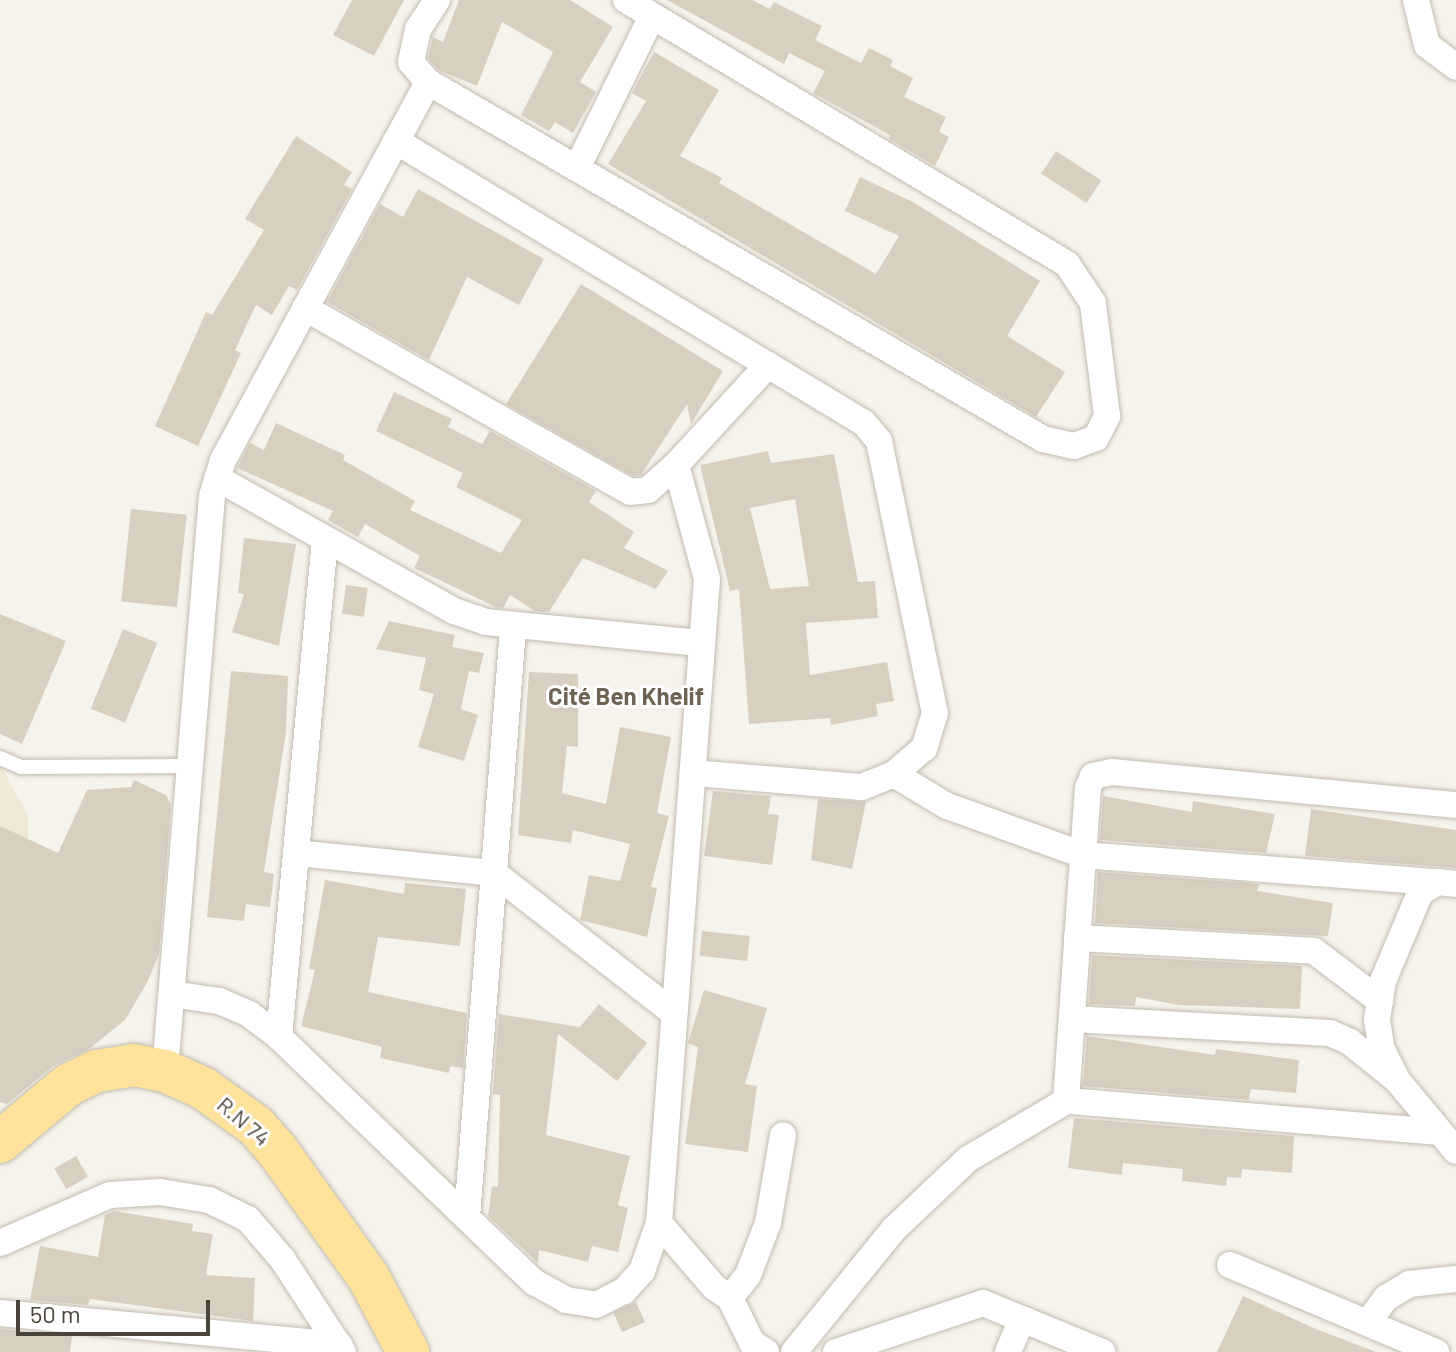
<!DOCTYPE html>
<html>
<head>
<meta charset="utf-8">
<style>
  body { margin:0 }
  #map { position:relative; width:1456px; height:1352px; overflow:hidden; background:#f6f3ec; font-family:Barlow,sans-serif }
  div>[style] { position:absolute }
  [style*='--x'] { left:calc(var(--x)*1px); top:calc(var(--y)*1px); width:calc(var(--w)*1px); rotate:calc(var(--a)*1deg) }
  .education>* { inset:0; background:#efe8d6 }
  .building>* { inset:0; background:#d8cfc1; transform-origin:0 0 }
  .roads { filter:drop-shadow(0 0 2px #c2bbae) drop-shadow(0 0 2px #c2bbae) }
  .lane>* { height:14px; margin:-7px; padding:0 7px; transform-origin:7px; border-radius:7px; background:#fff }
  .street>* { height:26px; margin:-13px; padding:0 13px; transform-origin:13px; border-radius:13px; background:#fff }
  .primary>* { height:42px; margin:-21px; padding:0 21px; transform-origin:21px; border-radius:21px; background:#ffe39c }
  span { translate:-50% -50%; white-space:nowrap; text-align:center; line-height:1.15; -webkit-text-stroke:6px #fff; paint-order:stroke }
  .street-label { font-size:22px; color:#4b4439 }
  .neighbourhood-label { font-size:24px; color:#6e6250; font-weight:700 }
  .scale { position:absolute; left:16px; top:1300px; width:194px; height:36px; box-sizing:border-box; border:4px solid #4b4439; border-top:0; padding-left:10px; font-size:24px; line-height:28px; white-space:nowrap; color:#4b4439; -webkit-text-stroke:6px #fff; paint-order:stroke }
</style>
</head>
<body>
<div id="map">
  <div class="education">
    <div style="clip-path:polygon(0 765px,28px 815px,28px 839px,0 899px)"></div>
  </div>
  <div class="building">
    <div style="clip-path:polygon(352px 0,404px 0,374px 56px,333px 35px)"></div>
    <div style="clip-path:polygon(459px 0,570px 0,613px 27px,580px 82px,596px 92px,573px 133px,555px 122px,549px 131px,521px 115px,553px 52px,502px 22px,477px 86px,438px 70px,428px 58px,433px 37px,443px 42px)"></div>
    <div style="clip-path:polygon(667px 0,752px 0,770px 9px,774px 2px,822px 26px,815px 40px,861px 63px,869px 48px,893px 60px,890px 66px,913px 78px,904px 97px,946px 117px,939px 132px,949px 137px,935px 166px,889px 139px,890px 135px,813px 93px,825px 71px,789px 53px,784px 64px)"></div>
    <div style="clip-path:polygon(654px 52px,719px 90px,680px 156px,722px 178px,719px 183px,876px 274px,899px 236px,845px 211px,860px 177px,913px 202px,1040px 281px,1007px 336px,1065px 372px,1036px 417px,608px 164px,646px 101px,632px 93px)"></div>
    <div style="clip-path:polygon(296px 136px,352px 172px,344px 185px,352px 189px,297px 290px,289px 286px,272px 315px,256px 305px,235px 350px,241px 353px,198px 446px,155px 426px,206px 312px,212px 315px,264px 230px,245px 219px)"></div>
    <div style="left:1056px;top:151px;width:54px;height:27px;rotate:33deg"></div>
    <div style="clip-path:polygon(418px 189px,544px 259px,519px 305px,467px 277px,429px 360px,327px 302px,380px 204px,403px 217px)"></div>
    <div style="clip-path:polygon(581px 284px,723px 371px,691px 424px,687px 404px,641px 475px,633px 476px,506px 404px)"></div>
    <div style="clip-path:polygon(394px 392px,452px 419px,448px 427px,482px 444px,490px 431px,596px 491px,589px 502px,634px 532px,624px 548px,668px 571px,656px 589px,583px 558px,549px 612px,535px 611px,510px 595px,503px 608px,496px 607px,414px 568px,420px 556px,365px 524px,358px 537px,328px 520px,333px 511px,237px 468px,250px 443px,264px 450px,276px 423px,345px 455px,343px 460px,415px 501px,410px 510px,501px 553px,522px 520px,456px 487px,463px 473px,376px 431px)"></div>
    <div style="clip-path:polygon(evenodd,768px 451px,771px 463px,834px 454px,858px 582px,875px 581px,878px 618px,806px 623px,810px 675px,887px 662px,894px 701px,876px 704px,878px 716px,831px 725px,830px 718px,749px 724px,739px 589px,730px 591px,700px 465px,768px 451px,795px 499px,809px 586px,770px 589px,750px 508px,795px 499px)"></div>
    <div style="left:131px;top:509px;width:56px;height:93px;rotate:6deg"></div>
    <div style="clip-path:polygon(244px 538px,296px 544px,279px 646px,232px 632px,244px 594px,238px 593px)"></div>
    <div style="left:346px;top:585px;width:22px;height:29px;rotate:8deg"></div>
    <div style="clip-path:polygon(0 614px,66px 641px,22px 744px,0 734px)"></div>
    <div style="clip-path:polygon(389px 621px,455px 635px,452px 647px,484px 653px,479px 673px,469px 671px,461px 709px,478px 715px,464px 761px,418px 747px,434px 694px,419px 690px,426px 658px,376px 649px)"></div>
    <div style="left:123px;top:629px;width:37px;height:86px;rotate:22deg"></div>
    <div style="clip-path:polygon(231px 671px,288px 676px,286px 732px,264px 872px,274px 874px,270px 907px,246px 904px,244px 921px,207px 917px)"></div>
    <div style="clip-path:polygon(529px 672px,578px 674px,578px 747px,567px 746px,562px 793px,606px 804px,620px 727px,671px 737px,657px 813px,669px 816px,651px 887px,657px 888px,647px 937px,580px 920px,589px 875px,620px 881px,630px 844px,573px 830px,571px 843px,518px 835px)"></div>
    <div style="clip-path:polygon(134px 780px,166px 795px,171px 805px,159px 954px,148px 981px,125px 1020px,89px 1049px,53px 1066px,7px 1104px,0 1102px,0 826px,58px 853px,87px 790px,131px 787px)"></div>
    <div style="clip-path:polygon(713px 791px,771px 796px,768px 814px,779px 815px,772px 865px,704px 856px)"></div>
    <div style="clip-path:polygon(1103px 796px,1192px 812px,1193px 801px,1275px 814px,1266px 853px,1100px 840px)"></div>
    <div style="clip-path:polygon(818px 799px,866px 802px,852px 869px,811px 860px)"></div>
    <div style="clip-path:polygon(1311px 809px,1456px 830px,1456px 868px,1305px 856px)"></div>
    <div style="clip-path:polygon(1098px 872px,1259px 884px,1257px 891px,1333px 903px,1328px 936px,1095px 923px)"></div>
    <div style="clip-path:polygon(325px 880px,404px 894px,405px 883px,466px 889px,460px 946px,378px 937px,368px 992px,467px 1013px,463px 1068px,450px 1066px,449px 1073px,380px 1058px,382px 1047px,301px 1026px,315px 970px,309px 969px)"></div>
    <div style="left:702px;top:931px;width:48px;height:25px;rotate:6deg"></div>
    <div style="clip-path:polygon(1092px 955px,1302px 966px,1300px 1009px,1179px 1005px,1136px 997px,1135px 1006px,1089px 1004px)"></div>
    <div style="clip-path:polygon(704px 990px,767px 1008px,745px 1084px,757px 1086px,748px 1152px,685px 1144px,698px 1047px,688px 1043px)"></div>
    <div style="clip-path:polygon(599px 1004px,647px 1043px,617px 1081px,558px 1034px,546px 1135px,630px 1156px,618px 1205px,628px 1208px,618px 1252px,592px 1246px,588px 1262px,539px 1250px,538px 1263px,488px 1216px,492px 1186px,498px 1187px,500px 1095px,493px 1094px,499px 1014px,580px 1027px)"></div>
    <div style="clip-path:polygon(1087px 1036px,1215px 1055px,1216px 1049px,1299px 1060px,1296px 1093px,1251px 1089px,1249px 1100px,1083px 1086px)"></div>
    <div style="clip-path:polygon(1074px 1118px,1294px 1136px,1292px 1173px,1242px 1169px,1241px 1178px,1227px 1177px,1226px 1186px,1182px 1181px,1183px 1169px,1123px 1163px,1122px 1175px,1068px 1168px)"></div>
    <div style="left:76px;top:1156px;width:24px;height:25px;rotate:60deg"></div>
    <div style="clip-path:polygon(114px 1211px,193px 1224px,192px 1231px,213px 1234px,206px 1275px,255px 1278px,253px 1321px,90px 1299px,88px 1305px,30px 1300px,40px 1246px,98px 1257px,105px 1215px)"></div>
    <div style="clip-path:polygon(1243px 1296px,1316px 1329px,1376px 1352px,1217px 1352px)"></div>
    <div style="left:636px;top:1302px;width:22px;height:25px;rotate:66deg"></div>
    <div style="clip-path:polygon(0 1329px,72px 1336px,70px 1352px,0 1352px)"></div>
  </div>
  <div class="roads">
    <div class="lane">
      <div style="--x:0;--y:758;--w:23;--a:23"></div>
      <div style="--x:21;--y:767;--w:169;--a:-0.3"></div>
    </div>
    <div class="street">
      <div style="--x:437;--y:0;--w:35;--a:123"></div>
      <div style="--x:418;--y:29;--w:34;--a:102"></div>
      <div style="--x:411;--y:62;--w:26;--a:50"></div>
      <div style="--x:428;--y:82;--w:711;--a:30.13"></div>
      <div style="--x:1043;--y:439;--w:32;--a:13"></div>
      <div style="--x:1074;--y:446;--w:23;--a:-20"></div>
      <div style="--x:1096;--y:438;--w:25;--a:-63"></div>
      <div style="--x:1107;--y:416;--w:114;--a:-97.1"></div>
      <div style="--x:1093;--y:303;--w:47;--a:-123.7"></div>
      <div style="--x:1067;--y:264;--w:514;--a:-149.09"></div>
      <div style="--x:1416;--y:0;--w:46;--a:76.3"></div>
      <div style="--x:1427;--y:45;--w:36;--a:37"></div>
      <div style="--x:396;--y:141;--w:546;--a:31.07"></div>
      <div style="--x:864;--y:423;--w:23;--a:50"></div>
      <div style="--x:879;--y:441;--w:278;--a:78.4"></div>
      <div style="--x:935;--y:713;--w:37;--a:107"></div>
      <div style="--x:924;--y:748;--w:40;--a:139"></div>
      <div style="--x:894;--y:774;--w:35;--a:158"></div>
      <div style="--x:861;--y:787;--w:169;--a:-175.2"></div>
      <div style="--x:577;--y:168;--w:169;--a:-63.7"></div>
      <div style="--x:305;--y:308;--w:373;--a:29.5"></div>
      <div style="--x:630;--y:492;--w:18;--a:-6"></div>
      <div style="--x:648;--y:490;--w:38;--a:-42"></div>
      <div style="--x:676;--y:465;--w:136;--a:-47.4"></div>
      <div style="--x:217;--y:478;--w:272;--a:29.3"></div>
      <div style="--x:454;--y:611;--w:34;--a:19"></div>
      <div style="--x:486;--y:622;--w:217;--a:5.6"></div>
      <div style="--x:894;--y:774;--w:62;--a:31.1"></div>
      <div style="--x:947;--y:806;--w:145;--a:19.8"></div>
      <div style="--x:1083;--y:855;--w:355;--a:4.4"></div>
      <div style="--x:296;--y:853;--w:199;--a:5.8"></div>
      <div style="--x:494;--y:873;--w:228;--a:37.9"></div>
      <div style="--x:1456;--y:884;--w:19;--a:-174"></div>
      <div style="--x:1437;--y:882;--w:20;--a:147"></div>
      <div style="--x:1420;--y:893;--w:95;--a:112.8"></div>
      <div style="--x:1383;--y:981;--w:39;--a:99"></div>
      <div style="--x:1377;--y:1020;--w:30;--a:81"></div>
      <div style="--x:1382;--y:1050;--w:34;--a:63"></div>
      <div style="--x:1397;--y:1080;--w:92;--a:50.3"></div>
      <div style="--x:1077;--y:938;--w:237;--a:3.1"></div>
      <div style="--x:1314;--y:951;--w:83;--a:37.1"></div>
      <div style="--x:172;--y:994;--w:48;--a:8.5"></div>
      <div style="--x:219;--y:1001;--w:33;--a:23"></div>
      <div style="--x:249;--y:1014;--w:38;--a:37"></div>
      <div style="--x:279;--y:1037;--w:354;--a:43.9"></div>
      <div style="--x:534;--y:1282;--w:37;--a:29"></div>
      <div style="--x:566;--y:1300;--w:30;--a:9"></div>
      <div style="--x:596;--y:1305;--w:31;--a:-27"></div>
      <div style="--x:624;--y:1291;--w:27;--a:-48"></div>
      <div style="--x:642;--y:1271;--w:51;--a:-70.5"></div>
      <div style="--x:659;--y:1223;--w:646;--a:-85.74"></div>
      <div style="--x:707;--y:579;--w:118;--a:-105.2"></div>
      <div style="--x:1072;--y:1019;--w:258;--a:3.1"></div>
      <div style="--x:1330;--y:1033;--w:22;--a:24"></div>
      <div style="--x:1350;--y:1042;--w:60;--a:39"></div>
      <div style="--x:279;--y:1037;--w:500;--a:-84.72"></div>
      <div style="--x:165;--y:1071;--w:577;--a:-85.33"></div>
      <div style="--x:212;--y:496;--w:38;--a:-73"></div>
      <div style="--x:223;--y:460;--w:430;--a:-61.5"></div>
      <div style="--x:1439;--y:1132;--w:374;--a:-175.2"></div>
      <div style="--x:1066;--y:1101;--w:314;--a:-86"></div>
      <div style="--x:1088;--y:788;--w:13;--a:-67"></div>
      <div style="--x:1093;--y:776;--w:19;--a:-12"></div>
      <div style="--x:1112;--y:772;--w:346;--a:5.5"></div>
      <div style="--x:467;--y:1217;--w:591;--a:-85.53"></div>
      <div style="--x:659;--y:1223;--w:84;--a:49.3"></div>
      <div style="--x:714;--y:1287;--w:19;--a:35"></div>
      <div style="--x:730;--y:1298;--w:29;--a:-52"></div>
      <div style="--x:748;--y:1275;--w:56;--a:-69"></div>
      <div style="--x:768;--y:1223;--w:89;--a:-80.3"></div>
      <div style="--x:0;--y:1243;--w:120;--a:-23.6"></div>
      <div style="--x:110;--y:1195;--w:50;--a:-3.4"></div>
      <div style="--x:160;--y:1192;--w:50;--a:9.3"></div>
      <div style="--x:209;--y:1200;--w:43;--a:26"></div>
      <div style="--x:248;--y:1219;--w:54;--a:49.5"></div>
      <div style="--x:283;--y:1260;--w:110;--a:56.9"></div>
      <div style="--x:1230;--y:1265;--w:224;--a:22.9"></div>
      <div style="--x:730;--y:1298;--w:50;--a:63.9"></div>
      <div style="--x:752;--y:1343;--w:17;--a:33"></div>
      <div style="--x:0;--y:1313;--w:341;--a:5.4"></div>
      <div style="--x:1368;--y:1322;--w:30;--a:-53"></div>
      <div style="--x:1386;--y:1298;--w:27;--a:-31"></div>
      <div style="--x:1409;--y:1284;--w:47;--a:-6.1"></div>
      <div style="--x:794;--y:1352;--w:159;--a:-50.9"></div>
      <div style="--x:894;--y:1229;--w:102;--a:-43.4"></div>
      <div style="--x:968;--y:1159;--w:114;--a:-30.6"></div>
      <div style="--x:836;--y:1352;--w:155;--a:-18.4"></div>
      <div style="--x:983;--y:1303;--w:42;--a:22.3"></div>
      <div style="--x:1008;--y:1352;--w:36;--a:-67"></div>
      <div style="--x:1022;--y:1319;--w:87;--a:22.4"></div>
    </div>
    <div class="primary">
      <div style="--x:0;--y:1142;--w:89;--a:-40"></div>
      <div style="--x:68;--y:1085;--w:32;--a:-26"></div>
      <div style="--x:97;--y:1071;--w:37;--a:-9"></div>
      <div style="--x:134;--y:1065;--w:32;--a:11"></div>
      <div style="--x:165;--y:1071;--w:42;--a:24.1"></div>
      <div style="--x:203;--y:1088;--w:65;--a:35.6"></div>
      <div style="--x:256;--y:1126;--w:32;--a:49"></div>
      <div style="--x:277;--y:1150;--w:158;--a:54.3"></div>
      <div style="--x:369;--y:1278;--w:84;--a:62.2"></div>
    </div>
  </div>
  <div class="street-label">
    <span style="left:244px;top:1121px;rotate:41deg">R.N 74</span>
  </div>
  <div class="neighbourhood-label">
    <span style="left:626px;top:696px">Cité Ben Khelif</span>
  </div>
  <div class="scale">50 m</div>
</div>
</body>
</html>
